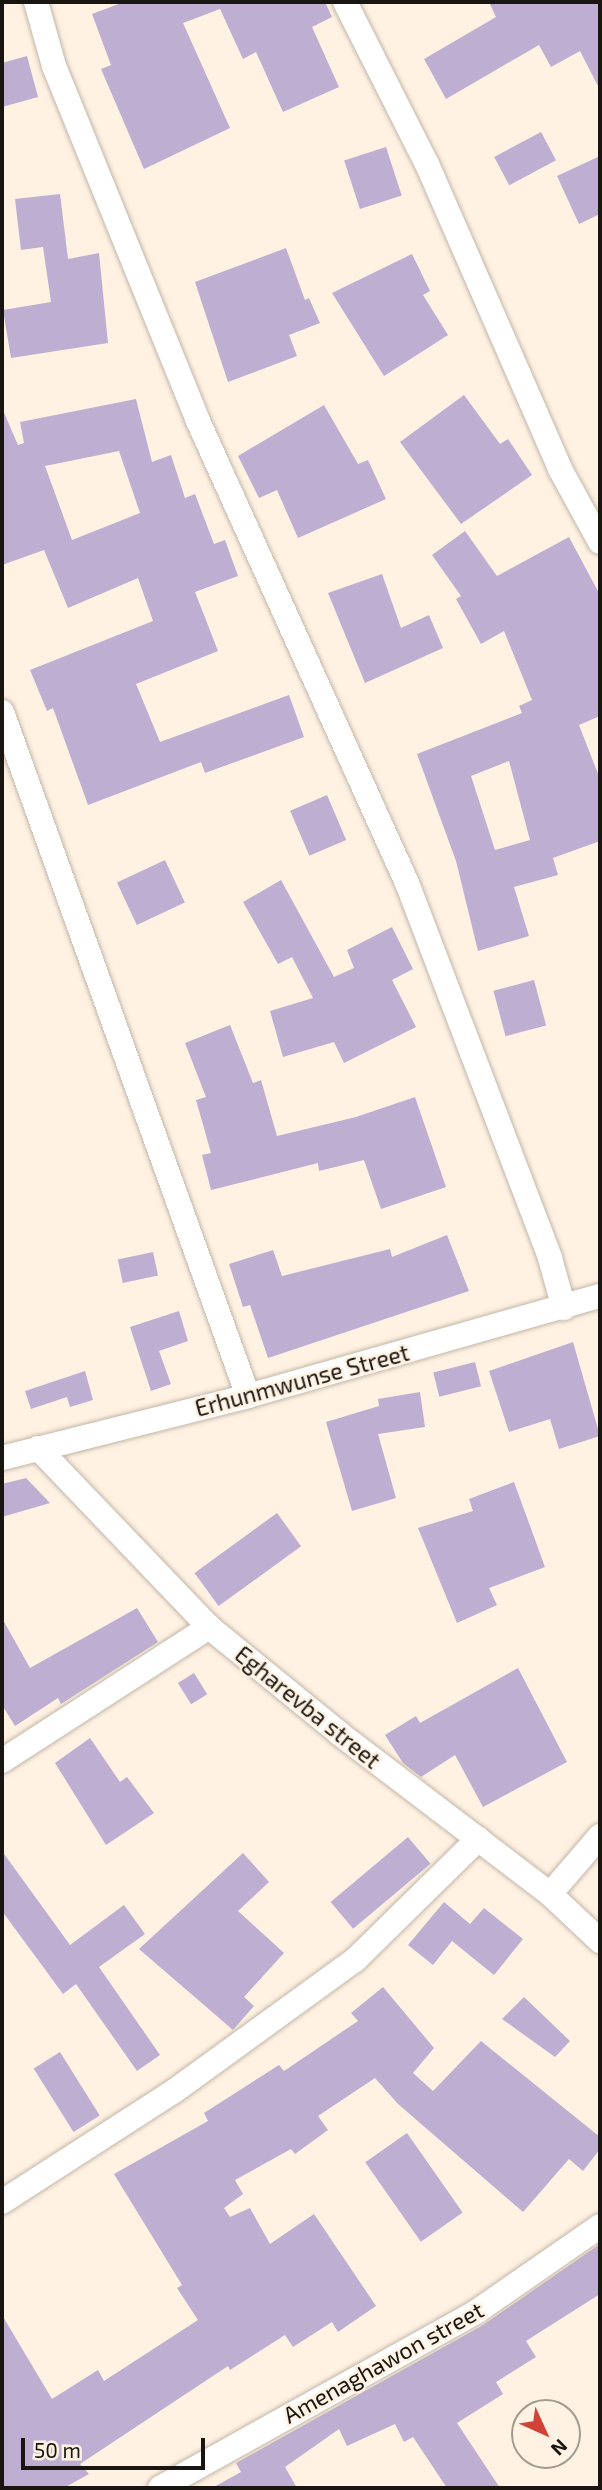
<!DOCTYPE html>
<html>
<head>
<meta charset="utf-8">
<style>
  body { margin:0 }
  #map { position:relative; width:602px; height:2490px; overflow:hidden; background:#fff2e3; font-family:"Exo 2",sans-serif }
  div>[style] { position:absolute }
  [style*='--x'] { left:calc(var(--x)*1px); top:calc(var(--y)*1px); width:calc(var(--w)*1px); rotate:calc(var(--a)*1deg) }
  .building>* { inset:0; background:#beaed1; transform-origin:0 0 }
  .roads { filter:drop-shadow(0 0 2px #c2b6a8) drop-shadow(0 0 2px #c2b6a8) }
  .minor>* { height:24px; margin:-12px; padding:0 12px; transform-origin:12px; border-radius:12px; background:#fff }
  span { translate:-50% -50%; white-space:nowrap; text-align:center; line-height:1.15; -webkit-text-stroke:5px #fff2e3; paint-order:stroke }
  .street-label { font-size:23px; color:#191510 }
  .frame { position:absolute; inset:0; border:4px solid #191510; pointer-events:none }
  .north { position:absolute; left:511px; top:2399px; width:70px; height:70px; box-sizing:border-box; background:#fff2e3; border:2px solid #a39a8f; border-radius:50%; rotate:135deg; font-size:19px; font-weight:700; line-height:28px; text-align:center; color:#191510 }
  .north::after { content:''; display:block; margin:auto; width:24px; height:32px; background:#d04336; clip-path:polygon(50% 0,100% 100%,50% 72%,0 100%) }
  .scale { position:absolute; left:21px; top:2438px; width:184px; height:32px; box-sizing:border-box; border:4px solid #191510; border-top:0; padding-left:9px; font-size:21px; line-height:24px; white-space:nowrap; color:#191510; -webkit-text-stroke:5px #fff2e3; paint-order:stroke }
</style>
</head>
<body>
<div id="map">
  <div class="building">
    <div style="clip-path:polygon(124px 2px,325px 2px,332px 17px,312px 27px,339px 87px,283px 112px,256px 52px,243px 59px,220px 9px,183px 23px,230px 128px,144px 169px,101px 69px,111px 65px,92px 14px)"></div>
    <div style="clip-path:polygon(489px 2px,600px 2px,600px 90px,580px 51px,551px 67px,539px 45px,446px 99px,424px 59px,496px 17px)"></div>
    <div style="clip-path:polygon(27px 56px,38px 97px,2px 107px,2px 63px)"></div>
    <div style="left:541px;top:132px;width:32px;height:53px;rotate:62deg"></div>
    <div style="left:386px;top:147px;width:51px;height:44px;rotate:72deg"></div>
    <div style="clip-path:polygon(600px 156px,600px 214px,579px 224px,557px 176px)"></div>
    <div style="clip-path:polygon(60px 194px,68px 259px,99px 253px,108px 343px,11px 358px,3px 310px,51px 302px,43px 247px,21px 250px,15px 199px)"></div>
    <div style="clip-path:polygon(286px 248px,305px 300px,309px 298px,320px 323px,289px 335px,297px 356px,228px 382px,195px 282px)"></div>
    <div style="clip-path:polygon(412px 254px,430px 291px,423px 295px,448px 335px,384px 376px,332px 293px)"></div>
    <div style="clip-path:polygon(464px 395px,500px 444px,508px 439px,532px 475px,461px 524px,400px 442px)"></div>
    <div style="clip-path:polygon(evenodd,136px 399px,152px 462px,171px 455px,185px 498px,195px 494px,214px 544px,225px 540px,238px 576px,195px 592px,218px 651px,136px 684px,160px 742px,289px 695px,304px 737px,205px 773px,201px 762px,88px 805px,53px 708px,47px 711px,30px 670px,153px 621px,138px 578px,68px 608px,44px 550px,2px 565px,2px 408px,18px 445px,24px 443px,20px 422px,136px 399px,119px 451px,140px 513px,72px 540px,45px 466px,119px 451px)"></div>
    <div style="clip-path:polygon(324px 405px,358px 464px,368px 460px,386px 499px,298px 538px,277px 490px,259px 498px,238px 456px)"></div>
    <div style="clip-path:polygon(evenodd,465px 531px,497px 576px,569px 537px,600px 595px,600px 716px,579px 725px,600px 779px,600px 841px,553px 858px,558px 875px,514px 887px,529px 936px,478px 951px,456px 861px,417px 754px,522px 713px,519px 706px,532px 700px,504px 631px,481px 644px,456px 599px,461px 596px,432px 555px,465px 531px,509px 761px,530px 840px,495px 850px,471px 776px,509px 761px)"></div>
    <div style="clip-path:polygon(382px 574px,401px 628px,429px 615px,443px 648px,365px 683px,328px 593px)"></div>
    <div style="left:327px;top:795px;width:49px;height:40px;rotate:67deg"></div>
    <div style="left:165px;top:860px;width:47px;height:53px;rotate:65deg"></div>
    <div style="clip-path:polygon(281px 880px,334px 977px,354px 968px,347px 950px,392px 927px,413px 969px,392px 980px,416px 1027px,344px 1063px,334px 1042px,283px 1057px,270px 1011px,313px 998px,292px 957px,278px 964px,243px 902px)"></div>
    <div style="left:534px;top:980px;width:47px;height:42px;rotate:75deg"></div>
    <div style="clip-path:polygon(230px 1025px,253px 1083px,261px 1080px,277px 1136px,356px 1117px,415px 1097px,446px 1187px,381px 1209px,364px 1160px,319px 1171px,318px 1163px,211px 1190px,202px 1155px,211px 1153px,196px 1100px,206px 1097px,185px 1043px)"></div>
    <div style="clip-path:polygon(447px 1235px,469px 1291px,268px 1358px,250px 1305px,243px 1307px,229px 1264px,273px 1250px,282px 1276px,390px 1249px,392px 1257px)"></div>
    <div style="left:153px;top:1252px;width:24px;height:36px;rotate:78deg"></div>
    <div style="clip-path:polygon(179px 1311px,188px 1341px,159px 1351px,171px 1384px,151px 1391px,130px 1327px)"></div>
    <div style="clip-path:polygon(573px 1342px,600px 1436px,559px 1449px,550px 1419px,509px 1432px,489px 1371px)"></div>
    <div style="left:475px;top:1362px;width:25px;height:43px;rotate:76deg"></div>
    <div style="clip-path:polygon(85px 1371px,93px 1400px,70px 1407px,67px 1397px,31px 1409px,25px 1391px)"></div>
    <div style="clip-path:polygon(420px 1392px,425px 1427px,378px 1434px,396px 1498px,352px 1511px,326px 1422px,379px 1406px,378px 1399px)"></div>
    <div style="clip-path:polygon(26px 1478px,50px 1503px,2px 1517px,2px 1484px)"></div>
    <div style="clip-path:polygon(514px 1482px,545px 1567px,489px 1588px,497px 1605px,457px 1623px,418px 1528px,473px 1511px,469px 1499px)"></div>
    <div style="left:277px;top:1513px;width:41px;height:102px;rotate:54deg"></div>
    <div style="clip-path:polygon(137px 1608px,158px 1642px,61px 1704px,58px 1698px,15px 1726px,2px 1705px,2px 1618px,30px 1668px)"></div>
    <div style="clip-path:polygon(518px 1668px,567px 1762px,483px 1807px,455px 1755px,421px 1777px,403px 1763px,385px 1735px,416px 1716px,420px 1723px)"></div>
    <div style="left:194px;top:1673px;width:25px;height:19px;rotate:58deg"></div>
    <div style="clip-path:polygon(90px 1738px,120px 1782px,127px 1777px,154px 1813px,106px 1845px,55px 1763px)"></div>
    <div style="left:408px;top:1837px;width:35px;height:101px;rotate:50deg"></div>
    <div style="clip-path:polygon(2px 1851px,70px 1945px,124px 1905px,145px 1934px,99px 1967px,160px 2055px,137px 2071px,76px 1984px,63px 1994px,2px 1911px)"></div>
    <div style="clip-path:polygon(243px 1853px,269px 1882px,238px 1911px,284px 1953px,244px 1997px,254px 2006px,233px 2030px,139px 1949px)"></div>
    <div style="clip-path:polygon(444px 1902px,470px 1924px,484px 1908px,523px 1939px,494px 1975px,452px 1941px,433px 1965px,408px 1945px)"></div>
    <div style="clip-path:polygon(383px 1987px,434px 2048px,413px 2073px,433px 2091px,481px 2041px,600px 2137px,600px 2149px,583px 2171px,569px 2159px,523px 2212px,398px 2104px,375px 2078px,318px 2116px,328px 2130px,295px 2154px,291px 2149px,235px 2180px,243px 2194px,224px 2208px,230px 2217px,250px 2208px,270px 2244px,314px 2214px,376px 2306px,338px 2332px,332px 2322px,293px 2347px,285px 2335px,230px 2370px,228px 2366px,80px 2464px,89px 2474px,64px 2488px,2px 2488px,2px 2315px,52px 2399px,98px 2370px,104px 2381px,198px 2320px,177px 2288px,182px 2285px,114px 2174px,208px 2121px,204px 2113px,279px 2065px,284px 2071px,358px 2021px,351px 2013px)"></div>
    <div style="clip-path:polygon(524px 1997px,570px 2041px,555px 2057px,502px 2019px)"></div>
    <div style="left:60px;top:2052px;width:75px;height:31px;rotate:58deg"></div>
    <div style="left:407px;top:2133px;width:97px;height:51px;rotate:55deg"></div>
    <div style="clip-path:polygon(600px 2244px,600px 2294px,526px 2341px,536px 2357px,496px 2382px,503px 2394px,457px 2423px,500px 2488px,447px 2488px,413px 2437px,404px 2442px,395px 2424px,347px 2446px,339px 2429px,285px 2467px,297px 2488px,212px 2488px,241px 2472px,236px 2463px,483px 2325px)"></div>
  </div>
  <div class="roads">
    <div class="minor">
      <div style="--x:36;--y:2;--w:66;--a:74.3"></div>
      <div style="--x:54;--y:66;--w:383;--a:67.9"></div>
      <div style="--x:198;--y:421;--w:507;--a:65.66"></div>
      <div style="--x:407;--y:883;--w:401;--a:69.1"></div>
      <div style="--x:550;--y:1258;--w:52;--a:74.4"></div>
      <div style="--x:345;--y:2;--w:182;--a:63.2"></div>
      <div style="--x:427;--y:164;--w:333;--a:66.4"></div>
      <div style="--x:560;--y:469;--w:83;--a:61.3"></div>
      <div style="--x:2;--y:712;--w:727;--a:70.22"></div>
      <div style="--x:38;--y:1448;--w:248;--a:46.3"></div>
      <div style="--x:209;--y:1627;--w:169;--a:39.2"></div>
      <div style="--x:340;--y:1734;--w:264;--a:37.3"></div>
      <div style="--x:550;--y:1894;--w:69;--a:43.2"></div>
      <div style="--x:2;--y:1458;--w:254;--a:-14.1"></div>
      <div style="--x:248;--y:1396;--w:366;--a:-15.9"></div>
      <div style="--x:2;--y:1761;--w:247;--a:-32.9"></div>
      <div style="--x:550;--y:1894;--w:77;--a:-49.2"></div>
      <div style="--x:2;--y:2202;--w:203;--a:-32.8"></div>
      <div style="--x:173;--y:2092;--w:225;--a:-36"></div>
      <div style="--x:355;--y:1960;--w:173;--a:-44.5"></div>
      <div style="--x:160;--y:2488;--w:362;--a:-29.1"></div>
      <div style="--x:476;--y:2312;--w:151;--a:-34.7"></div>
    </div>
  </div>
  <div class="street-label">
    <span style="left:302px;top:1380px;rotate:-15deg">Erhunmwunse Street</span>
    <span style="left:308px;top:1707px;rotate:39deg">Egharevba street</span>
    <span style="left:383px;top:2362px;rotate:-29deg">Amenaghawon street</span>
  </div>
  <div class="frame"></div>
  <div class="north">N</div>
  <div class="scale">50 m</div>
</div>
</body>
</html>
